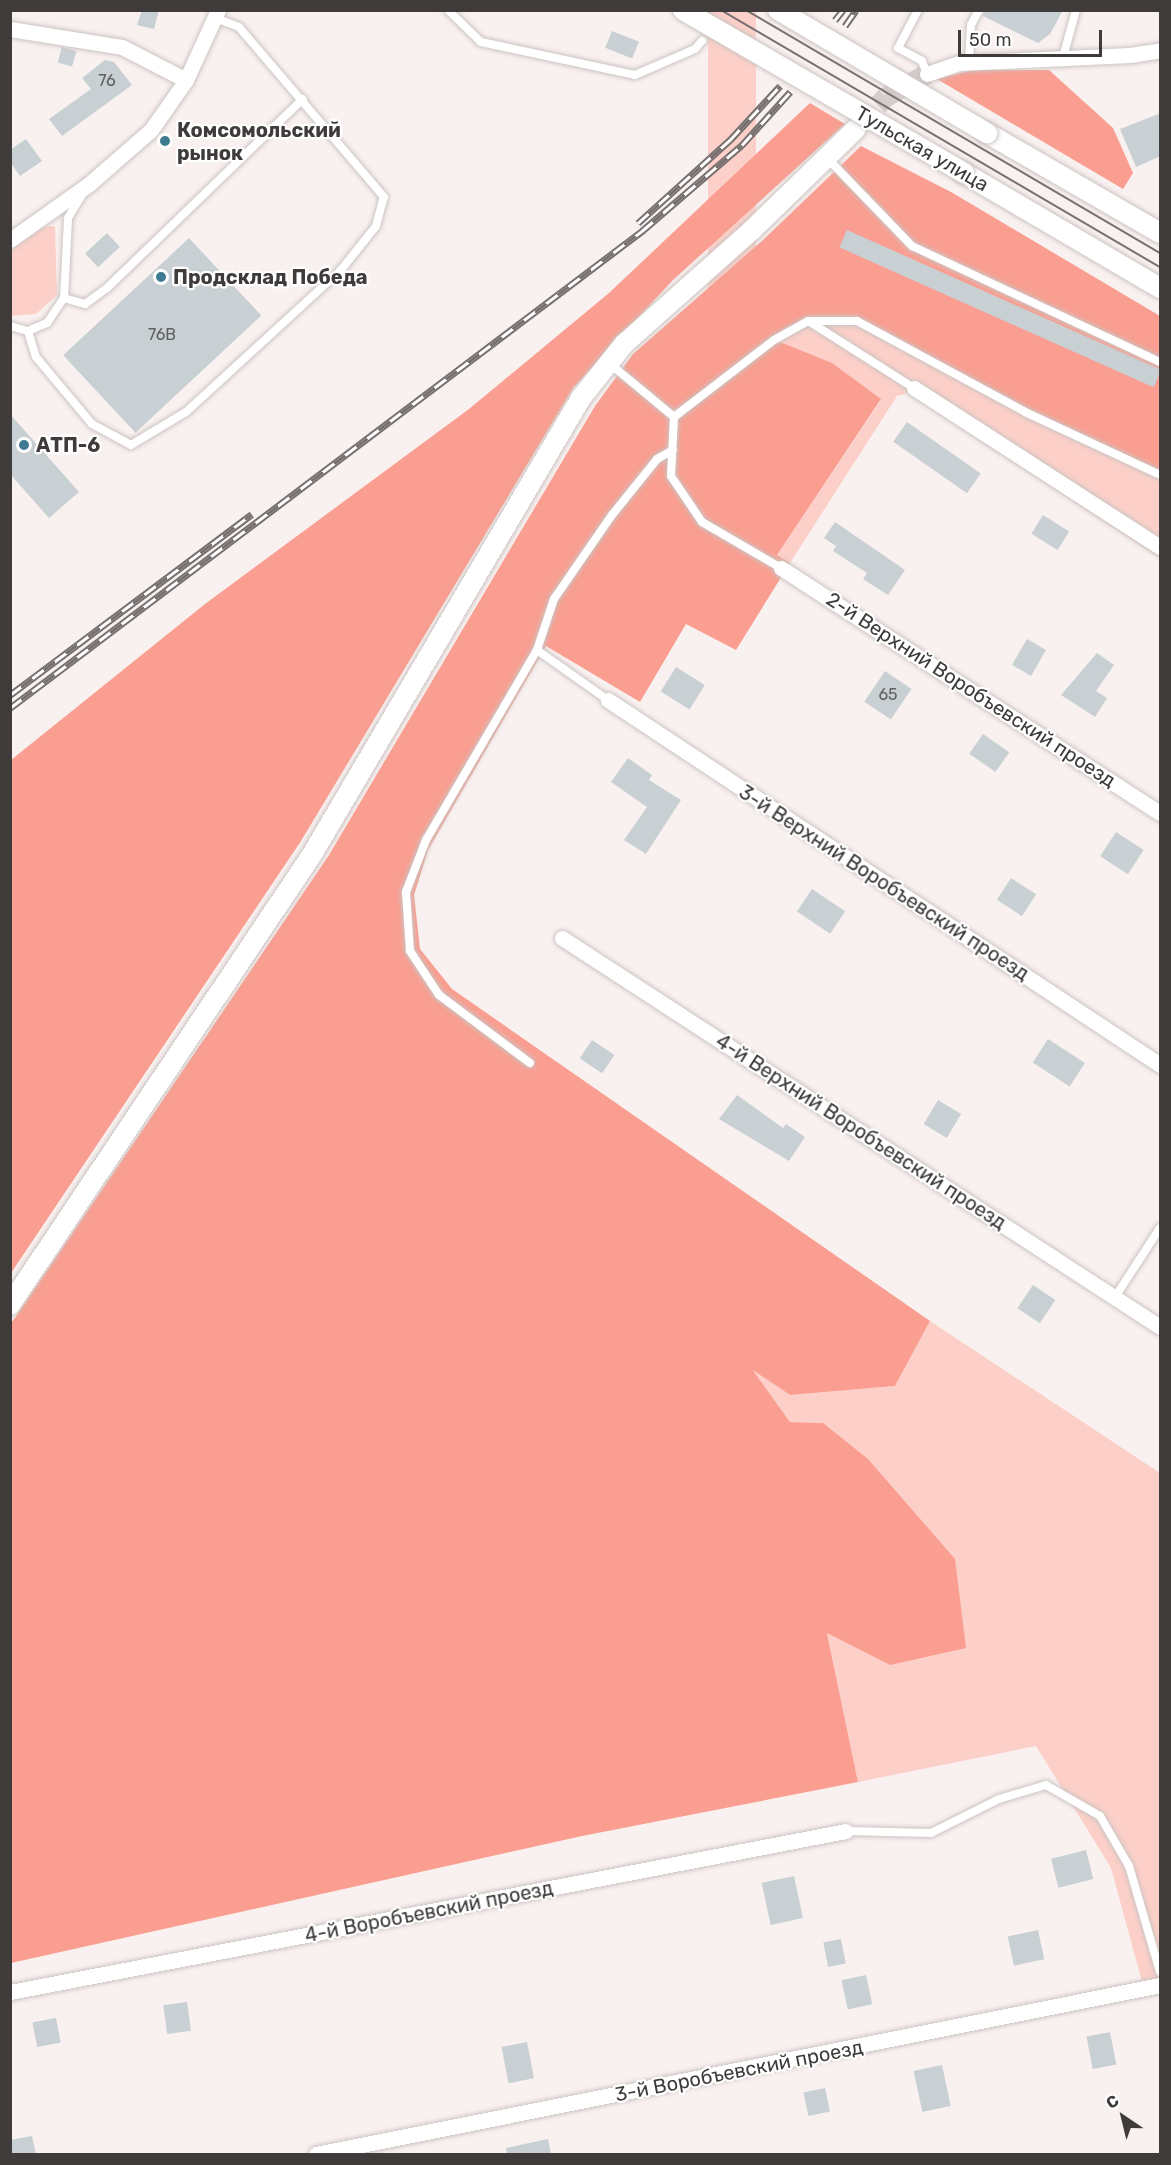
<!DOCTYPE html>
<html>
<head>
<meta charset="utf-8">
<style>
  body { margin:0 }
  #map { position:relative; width:1171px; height:2165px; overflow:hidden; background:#f9f1f0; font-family:Rubik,sans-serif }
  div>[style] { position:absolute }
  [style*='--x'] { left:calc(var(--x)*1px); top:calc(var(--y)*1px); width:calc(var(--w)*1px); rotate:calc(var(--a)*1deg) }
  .green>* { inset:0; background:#fcd0c8; transform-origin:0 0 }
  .forest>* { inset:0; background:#f99e90 }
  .building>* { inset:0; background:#c9d0d3; transform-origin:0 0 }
  .tertiary-tunnel>* { height:20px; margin-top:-10px; transform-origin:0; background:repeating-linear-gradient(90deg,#d4cdcc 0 20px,transparent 0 30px) }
  .roads { filter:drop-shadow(0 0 2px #cbc4c2) drop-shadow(0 0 2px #cbc4c2) }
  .service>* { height:8px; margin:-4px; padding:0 4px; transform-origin:4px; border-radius:4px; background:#fff }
  .minor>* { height:15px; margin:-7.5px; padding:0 7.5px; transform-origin:7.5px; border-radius:7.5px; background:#fff }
  .tertiary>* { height:20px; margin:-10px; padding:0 10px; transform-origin:10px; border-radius:10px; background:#fff }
  .tram>* { height:1.5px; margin:-0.75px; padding:0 0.75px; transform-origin:0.75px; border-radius:0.75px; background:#767170 }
  .rail>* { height:7px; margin-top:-3.5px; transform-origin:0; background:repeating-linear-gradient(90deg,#fff 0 14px,#767170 0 28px); box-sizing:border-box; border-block:2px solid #767170 }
  .bridges { filter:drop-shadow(0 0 2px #cbc4c2) drop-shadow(0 0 2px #cbc4c2) }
  .tertiary-bridge>* { height:20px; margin:-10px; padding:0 10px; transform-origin:10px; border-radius:10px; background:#fff }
  .dots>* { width:16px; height:16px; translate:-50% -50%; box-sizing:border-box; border:3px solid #fff; border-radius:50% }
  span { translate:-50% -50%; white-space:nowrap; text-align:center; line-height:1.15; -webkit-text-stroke:4.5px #fff; paint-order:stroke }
  .number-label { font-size:16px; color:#616060 }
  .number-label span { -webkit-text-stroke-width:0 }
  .poi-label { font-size:20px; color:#3e3b3a; font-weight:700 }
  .left { translate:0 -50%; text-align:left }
  .street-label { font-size:20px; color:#3e3b3a }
  .frame { position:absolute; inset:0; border:12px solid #3e3b3a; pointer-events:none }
  .north { position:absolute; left:1093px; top:2087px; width:60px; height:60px; -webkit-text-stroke:4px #fff; paint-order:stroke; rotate:325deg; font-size:16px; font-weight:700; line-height:24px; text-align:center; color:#3e3b3a }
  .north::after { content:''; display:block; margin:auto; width:21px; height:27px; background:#3e3b3a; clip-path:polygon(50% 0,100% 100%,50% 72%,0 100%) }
  .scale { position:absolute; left:958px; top:30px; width:144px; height:27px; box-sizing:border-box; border:3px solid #3e3b3a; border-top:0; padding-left:8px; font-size:18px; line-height:21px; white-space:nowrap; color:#3e3b3a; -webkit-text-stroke:4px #fff; paint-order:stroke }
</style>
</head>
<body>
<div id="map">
  <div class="green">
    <div style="left:708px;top:11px;width:48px;height:523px"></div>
    <div style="clip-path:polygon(55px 226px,57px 295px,36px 314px,11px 316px,11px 250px,43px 227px)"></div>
    <div style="clip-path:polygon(808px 321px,857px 321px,1160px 475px,1160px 558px,908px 393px,897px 396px,790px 563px,777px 555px,881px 400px,774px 340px)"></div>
    <div style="clip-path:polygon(930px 1321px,1160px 1473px,1160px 1985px,1144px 1989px,1111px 1868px,1036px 1746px,858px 1782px,827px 1632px,890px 1665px,823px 1423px,790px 1422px,752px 1368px,790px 1395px,895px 1386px)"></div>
  </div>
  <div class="forest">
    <div style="clip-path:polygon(972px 70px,1049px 70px,1113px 128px,1133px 173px,1123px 189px,937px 79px)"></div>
    <div style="clip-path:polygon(810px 103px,845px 124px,673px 280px,574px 387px,301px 841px,11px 1273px,11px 760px,205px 604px,469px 409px,609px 293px)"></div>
    <div style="clip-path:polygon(861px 146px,951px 192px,1160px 316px,1160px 475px,1025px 412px,857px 321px,808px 321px,775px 340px,832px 363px,881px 399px,777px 555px,790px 563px,736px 650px,686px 624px,640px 702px,546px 646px,428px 850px,414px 895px,420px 949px,452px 989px,930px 1321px,895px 1386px,790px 1395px,753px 1370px,790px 1422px,823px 1423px,868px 1459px,955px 1559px,966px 1648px,890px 1665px,827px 1633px,858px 1782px,582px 1836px,11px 1963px,10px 1325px,329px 855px,595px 406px,633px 354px,763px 240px)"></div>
  </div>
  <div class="building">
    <div style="clip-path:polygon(142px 10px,159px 10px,154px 29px,137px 25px)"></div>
    <div style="clip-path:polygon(985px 10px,1063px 10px,1050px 34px,1038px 43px,983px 16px)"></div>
    <div style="left:612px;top:31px;width:29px;height:18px;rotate:22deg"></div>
    <div style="left:62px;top:47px;width:15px;height:16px;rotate:16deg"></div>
    <div style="clip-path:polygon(105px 60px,114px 62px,132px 85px,62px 136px,49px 119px,91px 89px,82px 78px)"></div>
    <div style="clip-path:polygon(1161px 113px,1161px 156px,1136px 167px,1120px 129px)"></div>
    <div style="clip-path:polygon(26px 139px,42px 161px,20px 176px,10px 162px,10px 150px)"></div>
    <div style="left:847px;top:230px;width:344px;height:19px;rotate:24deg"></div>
    <div style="left:107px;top:233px;width:19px;height:30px;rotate:47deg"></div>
    <div style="left:189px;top:238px;width:106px;height:172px;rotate:47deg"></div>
    <div style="clip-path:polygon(10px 414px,79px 492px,49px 518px,10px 474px)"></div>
    <div style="left:907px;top:422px;width:90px;height:24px;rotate:35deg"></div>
    <div style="left:1043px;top:515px;width:31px;height:22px;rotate:32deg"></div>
    <div style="clip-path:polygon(835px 522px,905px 570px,888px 595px,863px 579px,867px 573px,833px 551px,836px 546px,824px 538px)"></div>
    <div style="left:1027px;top:639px;width:22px;height:30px;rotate:30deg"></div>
    <div style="clip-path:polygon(1097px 653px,1114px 665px,1096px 691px,1107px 698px,1095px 717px,1061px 695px)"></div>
    <div style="left:676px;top:667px;width:34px;height:29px;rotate:32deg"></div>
    <div style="left:885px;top:671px;width:32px;height:37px;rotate:34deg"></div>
    <div style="left:983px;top:734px;width:32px;height:24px;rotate:35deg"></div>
    <div style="clip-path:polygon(628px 758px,652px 775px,649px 780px,681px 800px,646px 854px,624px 840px,647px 807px,611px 782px)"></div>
    <div style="left:1116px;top:832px;width:33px;height:29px;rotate:33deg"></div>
    <div style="left:1011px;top:878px;width:30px;height:26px;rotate:33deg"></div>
    <div style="left:812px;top:889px;width:40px;height:27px;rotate:34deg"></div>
    <div style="left:1048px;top:1039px;width:44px;height:28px;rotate:33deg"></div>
    <div style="left:592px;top:1040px;width:27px;height:22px;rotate:34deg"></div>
    <div style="clip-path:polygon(737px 1095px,783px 1128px,786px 1124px,805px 1137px,789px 1161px,719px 1119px)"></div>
    <div style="left:938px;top:1100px;width:27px;height:28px;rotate:31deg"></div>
    <div style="left:1033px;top:1285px;width:27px;height:28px;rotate:34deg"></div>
    <div style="left:1086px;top:1850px;width:30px;height:36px;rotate:76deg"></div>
    <div style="left:794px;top:1876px;width:43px;height:33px;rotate:78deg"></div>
    <div style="left:1038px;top:1930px;width:30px;height:31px;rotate:78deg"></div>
    <div style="left:841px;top:1939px;width:25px;height:18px;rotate:79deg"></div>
    <div style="left:866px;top:1975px;width:30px;height:25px;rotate:78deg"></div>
    <div style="left:187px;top:2002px;width:29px;height:24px;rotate:82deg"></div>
    <div style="left:56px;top:2018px;width:25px;height:24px;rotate:79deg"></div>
    <div style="left:1110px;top:2032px;width:33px;height:24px;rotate:79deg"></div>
    <div style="left:527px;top:2042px;width:37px;height:26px;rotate:79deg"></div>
    <div style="left:942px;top:2065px;width:42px;height:29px;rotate:78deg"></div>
    <div style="left:825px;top:2088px;width:24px;height:22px;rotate:78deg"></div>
    <div style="clip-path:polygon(32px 2136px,36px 2154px,10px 2154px,10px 2140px)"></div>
    <div style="clip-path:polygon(548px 2139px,551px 2154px,507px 2154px,506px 2148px)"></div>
  </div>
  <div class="tertiary-tunnel">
    <div style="--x:857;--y:127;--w:42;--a:-46"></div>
    <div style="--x:886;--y:97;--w:47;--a:-29.3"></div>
  </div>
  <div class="roads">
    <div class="service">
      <div style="--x:448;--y:10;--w:46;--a:44.1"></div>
      <div style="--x:481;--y:42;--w:157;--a:12.1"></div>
      <div style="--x:635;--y:75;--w:65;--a:-23.4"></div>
      <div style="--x:695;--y:49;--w:11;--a:-49"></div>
      <div style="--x:918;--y:10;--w:43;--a:117.8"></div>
      <div style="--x:898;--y:48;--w:27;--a:28"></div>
      <div style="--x:922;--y:61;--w:14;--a:69"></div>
      <div style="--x:1063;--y:57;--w:49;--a:-74.5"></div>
      <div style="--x:969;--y:62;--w:37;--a:-87"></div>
      <div style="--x:971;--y:25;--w:17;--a:-62"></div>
      <div style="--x:828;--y:159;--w:121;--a:46"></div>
      <div style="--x:912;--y:246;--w:274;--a:25.1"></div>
      <div style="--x:64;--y:298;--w:22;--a:16"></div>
      <div style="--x:85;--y:304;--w:27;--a:-36"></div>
      <div style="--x:107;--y:288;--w:272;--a:-44"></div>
      <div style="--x:810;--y:322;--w:123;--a:32.4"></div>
      <div style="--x:10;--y:326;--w:19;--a:16"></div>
      <div style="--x:28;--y:331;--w:21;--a:-23"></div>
      <div style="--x:47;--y:323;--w:30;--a:-56"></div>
      <div style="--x:64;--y:298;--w:80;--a:-87.1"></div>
      <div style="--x:68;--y:218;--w:29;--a:-59"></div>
      <div style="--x:28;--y:331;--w:27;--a:73"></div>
      <div style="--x:36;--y:357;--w:87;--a:50.1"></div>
      <div style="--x:92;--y:424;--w:44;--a:28.3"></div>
      <div style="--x:131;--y:445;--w:64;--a:-31"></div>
      <div style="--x:186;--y:412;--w:210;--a:-42.5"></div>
      <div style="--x:341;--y:270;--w:56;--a:-51.5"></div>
      <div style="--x:376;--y:226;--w:30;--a:-75"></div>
      <div style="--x:384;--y:197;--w:223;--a:-130.5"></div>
      <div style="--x:239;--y:27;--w:26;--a:-159"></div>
      <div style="--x:610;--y:364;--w:83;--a:39.6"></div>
      <div style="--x:781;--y:568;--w:91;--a:-149.8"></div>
      <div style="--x:702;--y:522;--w:55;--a:-124"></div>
      <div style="--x:671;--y:476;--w:59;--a:-87.1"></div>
      <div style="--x:674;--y:417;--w:126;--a:-37.6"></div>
      <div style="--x:774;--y:340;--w:39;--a:-29"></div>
      <div style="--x:808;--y:321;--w:49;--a:0"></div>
      <div style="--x:857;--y:321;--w:191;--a:28.4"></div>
      <div style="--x:1025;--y:412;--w:149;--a:25"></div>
      <div style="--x:537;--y:650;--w:54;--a:-71.6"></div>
      <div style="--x:554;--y:599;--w:102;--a:-55.4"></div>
      <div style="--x:612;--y:515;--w:72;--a:-51.2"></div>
      <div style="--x:657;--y:459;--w:18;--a:-29"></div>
      <div style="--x:530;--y:1063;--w:114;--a:-143.2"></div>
      <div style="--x:439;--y:995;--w:53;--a:-123.4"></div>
      <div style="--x:410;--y:951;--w:59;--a:-93.9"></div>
      <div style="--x:406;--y:892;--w:56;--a:-69"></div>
      <div style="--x:426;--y:840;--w:220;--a:-59.7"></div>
      <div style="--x:537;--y:650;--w:87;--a:35.2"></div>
      <div style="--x:1115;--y:1297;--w:82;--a:-56.9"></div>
      <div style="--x:846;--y:1831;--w:85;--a:1.3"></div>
      <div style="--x:931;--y:1833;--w:76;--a:-26.6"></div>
      <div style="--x:999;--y:1799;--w:49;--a:-16.6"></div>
      <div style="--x:1046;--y:1785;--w:62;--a:29.9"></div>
      <div style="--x:1100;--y:1816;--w:58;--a:59.9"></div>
      <div style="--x:1129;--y:1866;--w:110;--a:73.7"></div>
    </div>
    <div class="minor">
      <div style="--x:10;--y:29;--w:113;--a:9.1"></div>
      <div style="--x:122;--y:47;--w:72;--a:27.3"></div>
      <div style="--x:927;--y:74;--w:34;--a:-19"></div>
      <div style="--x:959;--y:63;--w:171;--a:-2.7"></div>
      <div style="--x:1130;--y:55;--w:30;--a:-9"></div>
      <div style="--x:10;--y:240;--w:97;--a:-35.3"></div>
      <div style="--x:89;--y:184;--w:82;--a:-41.1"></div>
      <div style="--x:151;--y:130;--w:61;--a:-55"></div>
      <div style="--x:186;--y:80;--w:77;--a:-65.4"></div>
      <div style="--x:914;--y:388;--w:293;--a:32.9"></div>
      <div style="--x:781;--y:568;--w:451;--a:32.9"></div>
      <div style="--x:608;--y:700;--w:662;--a:33.47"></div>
      <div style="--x:562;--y:938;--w:713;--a:33.04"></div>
      <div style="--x:10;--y:1992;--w:851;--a:-10.9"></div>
      <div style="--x:316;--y:2154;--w:861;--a:-11.32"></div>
    </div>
    <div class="tertiary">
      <div style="--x:987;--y:133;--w:200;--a:30"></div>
      <div style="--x:964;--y:173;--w:227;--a:30.4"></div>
      <div style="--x:10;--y:1305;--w:544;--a:-56.16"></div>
      <div style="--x:313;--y:853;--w:528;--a:-59.5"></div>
      <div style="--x:581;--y:398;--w:69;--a:-51.5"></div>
      <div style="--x:624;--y:344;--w:171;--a:-41.7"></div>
      <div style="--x:752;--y:230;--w:145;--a:-44.2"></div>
    </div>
  </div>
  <div class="tram">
    <div style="--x:721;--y:10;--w:509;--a:30.35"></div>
    <div style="--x:746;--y:10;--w:480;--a:30.4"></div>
  </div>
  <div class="rail">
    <div style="--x:835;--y:20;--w:13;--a:-51"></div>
    <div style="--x:845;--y:26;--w:19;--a:-55"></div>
    <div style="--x:638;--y:223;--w:124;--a:-42.1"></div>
    <div style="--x:730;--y:140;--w:74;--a:-47.2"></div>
    <div style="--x:10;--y:695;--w:302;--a:-36.8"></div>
    <div style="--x:10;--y:708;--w:792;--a:-37.04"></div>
    <div style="--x:642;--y:231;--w:132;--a:-40.7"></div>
    <div style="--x:742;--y:145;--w:72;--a:-47.8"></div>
  </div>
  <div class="bridges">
    <div class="tertiary-bridge">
      <div style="--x:683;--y:10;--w:325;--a:30.1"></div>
      <div style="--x:778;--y:10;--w:243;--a:30.5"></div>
    </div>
  </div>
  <div class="dots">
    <div style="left:165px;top:141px;background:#3e7b91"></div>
    <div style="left:161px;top:277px;background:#3e7b91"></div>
    <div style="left:24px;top:445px;background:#3e7b91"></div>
  </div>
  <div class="number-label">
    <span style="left:107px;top:81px">76</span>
    <span style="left:162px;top:335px">76В</span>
    <span style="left:888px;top:695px">65</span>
  </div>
  <div class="poi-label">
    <span class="left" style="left:177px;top:142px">Комсомольский<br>рынок</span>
    <span class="left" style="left:173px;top:277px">Продсклад Победа</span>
    <span class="left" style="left:36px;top:445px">АТП-6</span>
  </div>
  <div class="street-label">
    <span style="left:922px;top:149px;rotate:30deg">Тульская улица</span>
    <span style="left:971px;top:690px;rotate:33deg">2-й Верхний Воробъевский проезд</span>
    <span style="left:884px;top:883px;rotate:33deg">3-й Верхний Воробъевский проезд</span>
    <span style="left:861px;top:1132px;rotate:33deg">4-й Верхний Воробъевский проезд</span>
    <span style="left:429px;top:1912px;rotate:-11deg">4-й Воробъевский проезд</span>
    <span style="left:739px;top:2071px;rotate:-11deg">3-й Воробъевский проезд</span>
  </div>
  <div class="frame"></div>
  <div class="north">С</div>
  <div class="scale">50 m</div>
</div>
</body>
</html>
